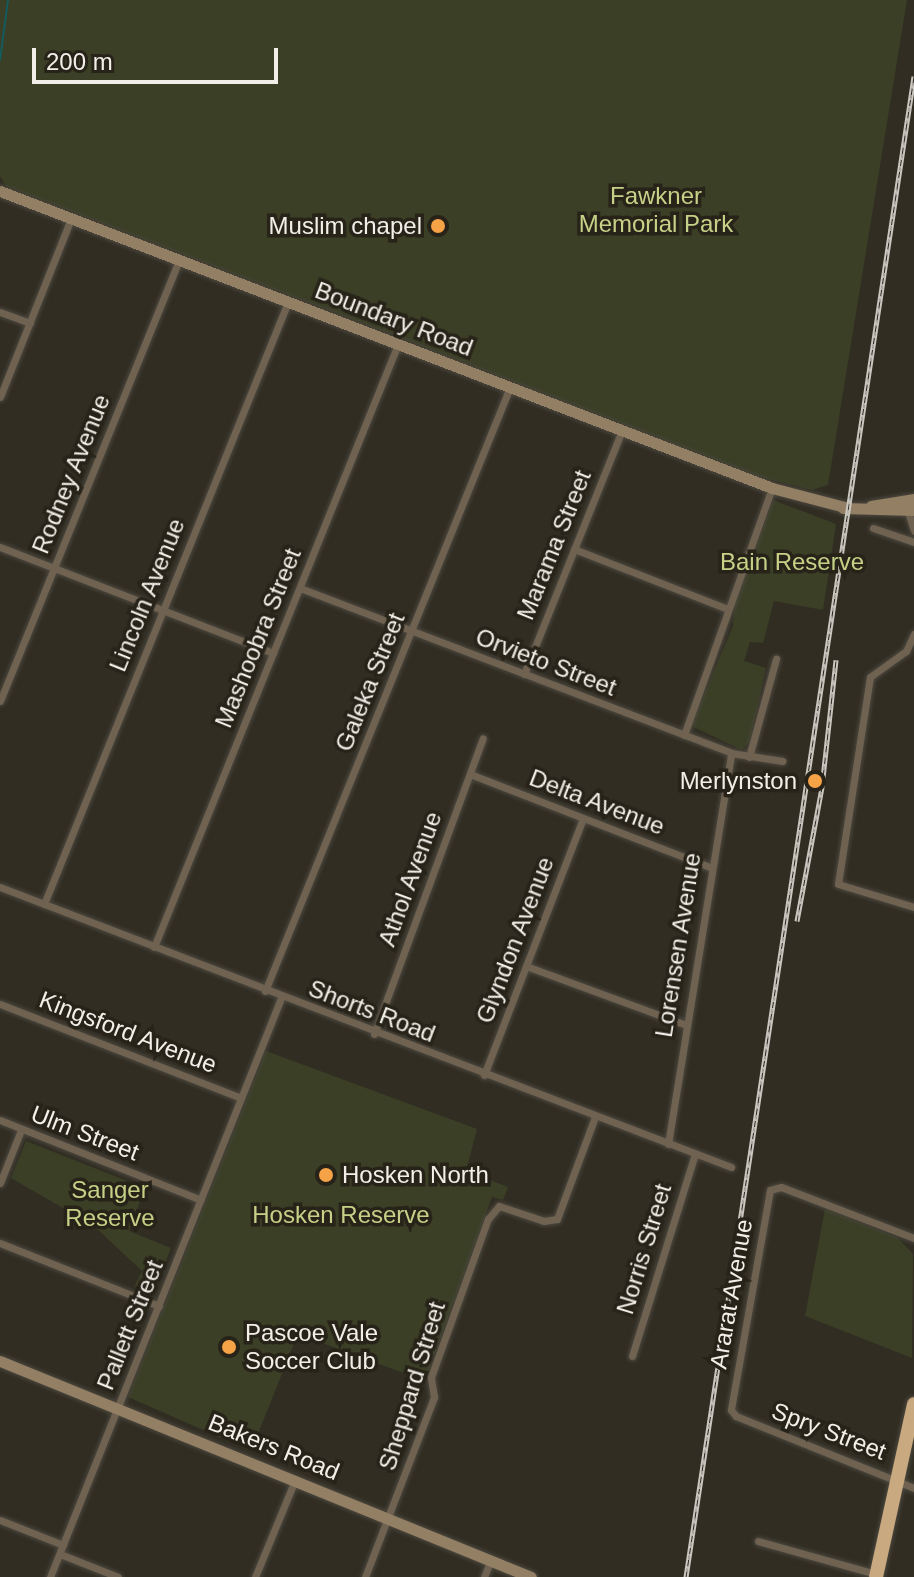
<!DOCTYPE html>
<html>
<head>
<meta charset="utf-8">
<style>
  body { margin:0 }
  #map { position:relative; width:914px; height:1577px; overflow:hidden; background:#312d23; font-family:Helvetica,sans-serif }
  div>[style] { position:absolute }
  [style*='--x'] { left:calc(var(--x)*1px); top:calc(var(--y)*1px); width:calc(var(--w)*1px); rotate:calc(var(--a)*1deg) }
  .green>* { inset:0; background:#3b3f26 }
  .stream>* { height:2px; margin:-1px; padding:0 1px; transform-origin:1px; border-radius:1px; background:#135b5d }
  .roads { filter:drop-shadow(0 0 2px #4c483f) drop-shadow(0 0 2px #4c483f) }
  .street>* { height:7px; margin:-3.5px; padding:0 3.5px; transform-origin:3.5px; border-radius:3.5px; background:#6f6251 }
  .secondary>* { height:11px; margin:-5.5px; padding:0 5.5px; transform-origin:5.5px; border-radius:5.5px; background:#937f64 }
  .highway>* { height:14px; margin:-7px; padding:0 7px; transform-origin:7px; border-radius:7px; background:#c8a980 }
  .rail>* { height:5px; margin-top:-2.5px; transform-origin:0; background:repeating-linear-gradient(90deg,#272319 0 6px,#c9c7bf 0 12px); box-sizing:border-box; border-block:2px solid #c9c7bf }
  .dots>* { width:22px; height:22px; translate:-50% -50%; box-sizing:border-box; border:4px solid #272319; border-radius:50% }
  span { translate:-50% -50%; white-space:nowrap; text-align:center; line-height:1.15; -webkit-text-stroke:7px #272319; paint-order:stroke }
  .park-label { font-size:24px; color:#c6d187 }
  .poi-label { font-size:24px; color:#f1efe8 }
  .right { translate:-100% -50%; text-align:right }
  .left { translate:0 -50%; text-align:left }
  .street-label { font-size:24px; color:#f1efe8 }
  .scale { position:absolute; left:32px; top:48px; width:246px; height:36px; box-sizing:border-box; border:4px solid #f1efe8; border-top:0; padding-left:10px; font-size:24px; line-height:28px; white-space:nowrap; color:#f1efe8; -webkit-text-stroke:6px #272319; paint-order:stroke }
</style>
</head>
<body>
<div id="map">
  <div class="green">
    <div style="clip-path:polygon(0 0,907px 0,828px 485px,812px 490px,761px 477px,6px 186px,0 176px)"></div>
    <div style="clip-path:polygon(773px 500px,836px 524px,823px 610px,774px 601px,763px 643px,750px 642px,744px 661px,766px 668px,750px 741px,742px 750px,691px 726px,733px 626px,734px 606px)"></div>
    <div style="clip-path:polygon(266px 1051px,477px 1129px,466px 1171px,508px 1187px,503px 1200px,492px 1197px,425px 1381px,298px 1334px,251px 1451px,128px 1397px)"></div>
    <div style="clip-path:polygon(26px 1141px,145px 1188px,129px 1231px,171px 1248px,153px 1294px,134px 1287px,142px 1271px,94px 1226px,11px 1178px)"></div>
    <div style="clip-path:polygon(825px 1209px,898px 1238px,913px 1254px,912px 1358px,805px 1316px)"></div>
  </div>
  <div class="stream">
    <div style="--x:0;--y:60;--w:61;--a:-82.4"></div>
  </div>
  <div class="roads">
    <div class="street">
      <div style="--x:0;--y:312;--w:32;--a:20"></div>
      <div style="--x:0;--y:397;--w:192;--a:-68.3"></div>
      <div style="--x:906;--y:506;--w:26;--a:72"></div>
      <div style="--x:873;--y:528;--w:43;--a:18.9"></div>
      <div style="--x:0;--y:547;--w:293;--a:21.2"></div>
      <div style="--x:574;--y:549;--w:165;--a:21.3"></div>
      <div style="--x:300;--y:588;--w:462;--a:20.9"></div>
      <div style="--x:731;--y:753;--w:52;--a:8.9"></div>
      <div style="--x:914;--y:634;--w:19;--a:115"></div>
      <div style="--x:906;--y:651;--w:44;--a:144.2"></div>
      <div style="--x:870;--y:677;--w:209;--a:98.8"></div>
      <div style="--x:838;--y:884;--w:79;--a:16.8"></div>
      <div style="--x:524;--y:674;--w:263;--a:-68.1"></div>
      <div style="--x:0;--y:701;--w:475;--a:-67.9"></div>
      <div style="--x:684;--y:735;--w:262;--a:-70.4"></div>
      <div style="--x:749;--y:757;--w:102;--a:-74.6"></div>
      <div style="--x:470;--y:774;--w:257;--a:21.2"></div>
      <div style="--x:0;--y:887;--w:783;--a:20.96"></div>
      <div style="--x:44;--y:904;--w:650;--a:-67.94"></div>
      <div style="--x:154;--y:947;--w:650;--a:-67.97"></div>
      <div style="--x:526;--y:966;--w:171;--a:20.2"></div>
      <div style="--x:265;--y:991;--w:652;--a:-67.92"></div>
      <div style="--x:0;--y:1004;--w:259;--a:21.3"></div>
      <div style="--x:374;--y:1034;--w:315;--a:-69.8"></div>
      <div style="--x:484;--y:1075;--w:274;--a:-68.9"></div>
      <div style="--x:0;--y:1120;--w:216;--a:21.7"></div>
      <div style="--x:668;--y:1144;--w:396;--a:-80.8"></div>
      <div style="--x:0;--y:1183;--w:57;--a:-68.4"></div>
      <div style="--x:914;--y:1238;--w:142;--a:-159"></div>
      <div style="--x:781;--y:1187;--w:11;--a:165"></div>
      <div style="--x:770;--y:1190;--w:223;--a:100.1"></div>
      <div style="--x:731;--y:1410;--w:8;--a:50"></div>
      <div style="--x:736;--y:1416;--w:192;--a:22"></div>
      <div style="--x:0;--y:1243;--w:171;--a:21.6"></div>
      <div style="--x:632;--y:1356;--w:212;--a:-72.7"></div>
      <div style="--x:0;--y:1520;--w:68;--a:21.6"></div>
      <div style="--x:758;--y:1541;--w:123;--a:15.6"></div>
      <div style="--x:60;--y:1554;--w:62;--a:21.6"></div>
      <div style="--x:50;--y:1577;--w:623;--a:-68.25"></div>
      <div style="--x:255;--y:1577;--w:105;--a:-67.6"></div>
      <div style="--x:365;--y:1577;--w:193;--a:-69"></div>
      <div style="--x:434;--y:1397;--w:20;--a:-99"></div>
      <div style="--x:431;--y:1377;--w:168;--a:-70.2"></div>
      <div style="--x:488;--y:1219;--w:17;--a:-50"></div>
      <div style="--x:499;--y:1206;--w:47;--a:18.4"></div>
      <div style="--x:544;--y:1221;--w:13;--a:-9"></div>
      <div style="--x:557;--y:1219;--w:109;--a:-69.6"></div>
      <div style="--x:484;--y:1577;--w:18;--a:-68"></div>
    </div>
    <div class="secondary">
      <div style="--x:0;--y:191;--w:827;--a:21.04"></div>
      <div style="--x:772;--y:488;--w:79;--a:14.7"></div>
      <div style="--x:871;--y:506;--w:44;--a:-9.2"></div>
      <div style="--x:843;--y:508;--w:71;--a:1.6"></div>
      <div style="--x:0;--y:1361;--w:573;--a:22.14"></div>
    </div>
    <div class="highway">
      <div style="--x:876;--y:1577;--w:177;--a:-77.6"></div>
    </div>
  </div>
  <div class="rail">
    <div style="--x:797;--y:921;--w:136;--a:-79.4"></div>
    <div style="--x:822;--y:787;--w:128;--a:-83.7"></div>
    <div style="--x:686;--y:1577;--w:1518;--a:-81.36"></div>
  </div>
  <div class="dots">
    <div style="left:438px;top:226px;background:#f6a247"></div>
    <div style="left:815px;top:781px;background:#f6a247"></div>
    <div style="left:326px;top:1175px;background:#f6a247"></div>
    <div style="left:229px;top:1347px;background:#f6a247"></div>
  </div>
  <div class="park-label">
    <span style="left:656px;top:210px">Fawkner<br>Memorial Park</span>
    <span style="left:792px;top:562px">Bain Reserve</span>
    <span style="left:110px;top:1204px">Sanger<br>Reserve</span>
    <span style="left:341px;top:1215px">Hosken Reserve</span>
  </div>
  <div class="poi-label">
    <span class="right" style="left:422px;top:226px">Muslim chapel</span>
    <span class="right" style="left:797px;top:781px">Merlynston</span>
    <span class="left" style="left:342px;top:1175px">Hosken North</span>
    <span class="left" style="left:245px;top:1347px">Pascoe Vale<br>Soccer Club</span>
  </div>
  <div class="street-label">
    <span style="left:394px;top:319px;rotate:21deg">Boundary Road</span>
    <span style="left:71px;top:474px;rotate:-68deg">Rodney Avenue</span>
    <span style="left:554px;top:545px;rotate:-68deg">Marama Street</span>
    <span style="left:147px;top:595px;rotate:-68deg">Lincoln Avenue</span>
    <span style="left:258px;top:638px;rotate:-68deg">Mashoobra Street</span>
    <span style="left:546px;top:662px;rotate:21deg">Orvieto Street</span>
    <span style="left:370px;top:682px;rotate:-68deg">Galeka Street</span>
    <span style="left:597px;top:802px;rotate:21deg">Delta Avenue</span>
    <span style="left:410px;top:879px;rotate:-70deg">Athol Avenue</span>
    <span style="left:515px;top:940px;rotate:-69deg">Glyndon Avenue</span>
    <span style="left:678px;top:945px;rotate:-81deg">Lorensen Avenue</span>
    <span style="left:372px;top:1011px;rotate:21deg">Shorts Road</span>
    <span style="left:128px;top:1032px;rotate:21deg">Kingsford Avenue</span>
    <span style="left:85px;top:1133px;rotate:21deg">Ulm Street</span>
    <span style="left:644px;top:1249px;rotate:-73deg">Norris Street</span>
    <span style="left:731px;top:1294px;rotate:-80deg">Ararat Avenue</span>
    <span style="left:130px;top:1325px;rotate:-68deg">Pallett Street</span>
    <span style="left:412px;top:1386px;rotate:-73deg">Sheppard Street</span>
    <span style="left:829px;top:1431px;rotate:21deg">Spry Street</span>
    <span style="left:274px;top:1447px;rotate:22deg">Bakers Road</span>
  </div>
  <div class="scale">200 m</div>
</div>
</body>
</html>
